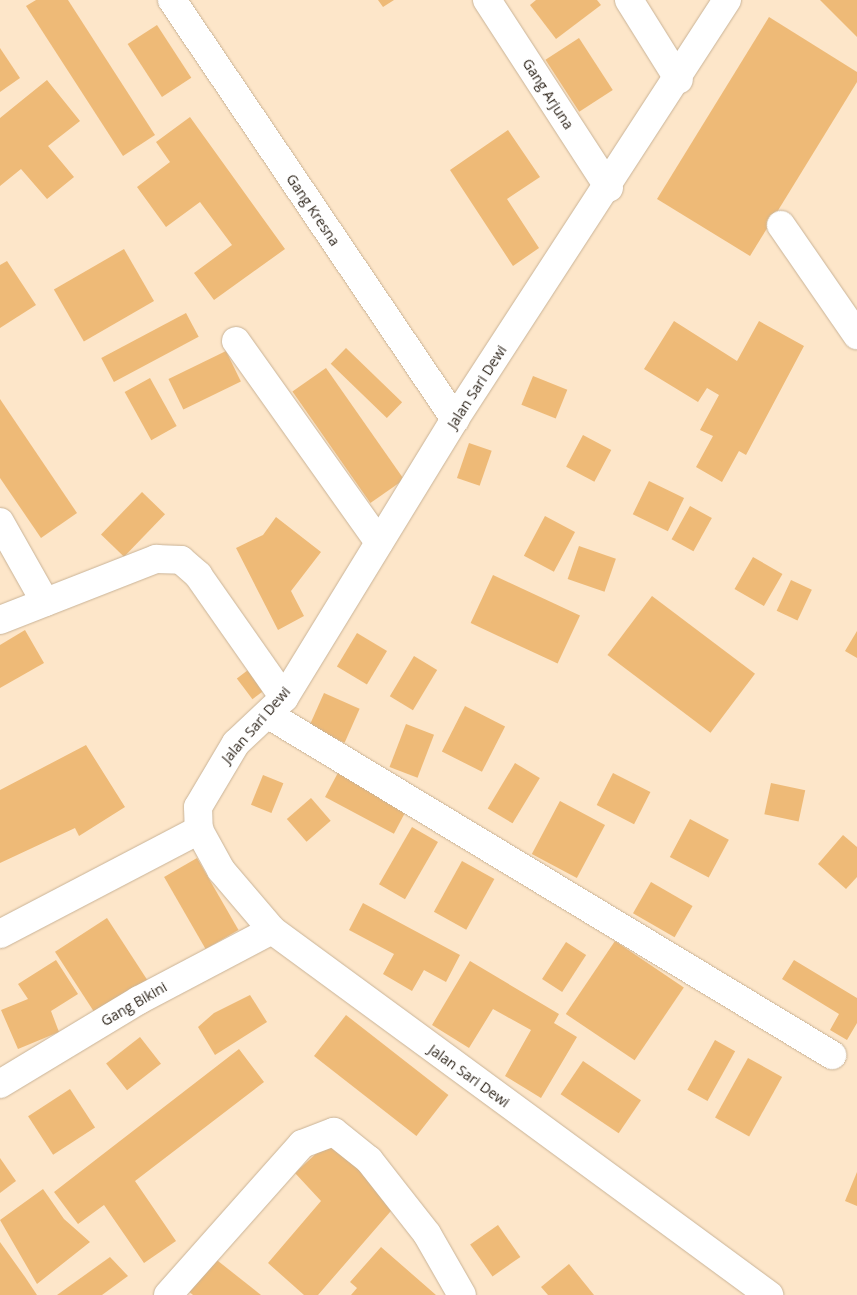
<!DOCTYPE html>
<html>
<head>
<meta charset="utf-8">
<style>
  body { margin:0 }
  #map { position:relative; width:857px; height:1295px; overflow:hidden; background:#fde6c9; font-family:"Open Sans",sans-serif }
  div>[style] { position:absolute }
  [style*='--x'] { left:calc(var(--x)*1px); top:calc(var(--y)*1px); width:calc(var(--w)*1px); rotate:calc(var(--a)*1deg) }
  .building>* { inset:0; background:#eeba77; transform-origin:0 0 }
  .roads { filter:drop-shadow(0 0 1px #c9b397) drop-shadow(0 0 1px #c9b397) }
  .minor>* { height:28px; margin:-14px; padding:0 14px; transform-origin:14px; border-radius:14px; background:#fff }
  span { translate:-50% -50%; white-space:nowrap; text-align:center; line-height:1.15; -webkit-text-stroke:4px #fff; paint-order:stroke }
  .street-label { font-size:14px; color:#31281e }
</style>
</head>
<body>
<div id="map">
  <div class="building">
    <div style="clip-path:polygon(36px 0,68px 0,155px 135px,123px 156px,26px 6px)"></div>
    <div style="clip-path:polygon(378px 0,394px 0,383px 7px)"></div>
    <div style="clip-path:polygon(536px 0,597px 0,601px 5px,556px 39px,530px 5px)"></div>
    <div style="clip-path:polygon(820px 0,857px 0,857px 37px)"></div>
    <div style="clip-path:polygon(769px 17px,857px 72px,857px 82px,750px 256px,657px 199px)"></div>
    <div style="left:157px;top:25px;width:63px;height:35px;rotate:57deg"></div>
    <div style="left:579px;top:38px;width:62px;height:40px;rotate:57deg"></div>
    <div style="clip-path:polygon(0 48px,20px 78px,0 92px)"></div>
    <div style="clip-path:polygon(47px 80px,80px 121px,48px 146px,74px 177px,47px 199px,21px 169px,0 186px,0 118px)"></div>
    <div style="clip-path:polygon(190px 117px,285px 249px,214px 300px,194px 273px,232px 245px,200px 202px,166px 227px,137px 187px,170px 162px,156px 142px)"></div>
    <div style="clip-path:polygon(508px 130px,540px 177px,507px 199px,539px 248px,513px 266px,450px 170px)"></div>
    <div style="left:124px;top:249px;width:60px;height:81px;rotate:60deg"></div>
    <div style="clip-path:polygon(7px 261px,36px 305px,0 328px,0 265px)"></div>
    <div style="left:186px;top:313px;width:27px;height:96px;rotate:62deg"></div>
    <div style="clip-path:polygon(674px 321px,737px 361px,759px 321px,804px 346px,746px 455px,739px 451px,722px 482px,696px 467px,713px 436px,700px 430px,719px 395px,707px 388px,698px 402px,644px 369px)"></div>
    <div style="left:346px;top:348px;width:78px;height:22px;rotate:44deg"></div>
    <div style="left:226px;top:351px;width:34px;height:64px;rotate:64deg"></div>
    <div style="left:326px;top:368px;width:136px;height:41px;rotate:55deg"></div>
    <div style="left:533px;top:376px;width:37px;height:31px;rotate:22deg"></div>
    <div style="left:150px;top:378px;width:55px;height:29px;rotate:61deg"></div>
    <div style="clip-path:polygon(0 399px,77px 513px,41px 538px,0 478px)"></div>
    <div style="left:583px;top:435px;width:32px;height:36px;rotate:28deg"></div>
    <div style="left:469px;top:443px;width:24px;height:37px;rotate:19deg"></div>
    <div style="left:649px;top:481px;width:39px;height:37px;rotate:26deg"></div>
    <div style="left:142px;top:492px;width:32px;height:59px;rotate:44deg"></div>
    <div style="left:690px;top:506px;width:25px;height:38px;rotate:29deg"></div>
    <div style="left:545px;top:516px;width:34px;height:45px;rotate:28deg"></div>
    <div style="clip-path:polygon(276px 517px,321px 552px,291px 591px,304px 616px,278px 630px,236px 548px,263px 535px)"></div>
    <div style="left:579px;top:546px;width:39px;height:35px;rotate:19deg"></div>
    <div style="left:753px;top:557px;width:34px;height:37px;rotate:30deg"></div>
    <div style="left:493px;top:575px;width:96px;height:53px;rotate:25deg"></div>
    <div style="left:791px;top:580px;width:23px;height:34px;rotate:25deg"></div>
    <div style="left:652px;top:596px;width:129px;height:74px;rotate:37deg"></div>
    <div style="clip-path:polygon(25px 630px,44px 663px,0 688px,0 645px)"></div>
    <div style="clip-path:polygon(857px 631px,857px 658px,845px 651px)"></div>
    <div style="left:357px;top:633px;width:35px;height:39px;rotate:31deg"></div>
    <div style="left:414px;top:656px;width:27px;height:47px;rotate:31deg"></div>
    <div style="left:248px;top:670px;width:26px;height:14px;rotate:53deg"></div>
    <div style="left:324px;top:693px;width:39px;height:37px;rotate:24deg"></div>
    <div style="left:465px;top:706px;width:45px;height:51px;rotate:27deg"></div>
    <div style="left:406px;top:724px;width:30px;height:46px;rotate:21deg"></div>
    <div style="clip-path:polygon(86px 745px,125px 807px,79px 836px,75px 828px,0 863px,0 790px)"></div>
    <div style="left:515px;top:763px;width:29px;height:53px;rotate:31deg"></div>
    <div style="left:341px;top:767px;width:78px;height:34px;rotate:28deg"></div>
    <div style="left:613px;top:773px;width:42px;height:36px;rotate:27deg"></div>
    <div style="left:263px;top:775px;width:22px;height:32px;rotate:22deg"></div>
    <div style="left:771px;top:783px;width:35px;height:32px;rotate:12deg"></div>
    <div style="left:311px;top:798px;width:30px;height:32px;rotate:49deg"></div>
    <div style="left:560px;top:801px;width:51px;height:60px;rotate:28deg"></div>
    <div style="left:690px;top:819px;width:44px;height:43px;rotate:28deg"></div>
    <div style="left:412px;top:827px;width:30px;height:66px;rotate:30deg"></div>
    <div style="clip-path:polygon(843px 835px,857px 847px,857px 877px,846px 889px,818px 864px)"></div>
    <div style="left:197px;top:858px;width:83px;height:38px;rotate:60deg"></div>
    <div style="left:462px;top:861px;width:37px;height:58px;rotate:29deg"></div>
    <div style="left:651px;top:882px;width:48px;height:36px;rotate:30deg"></div>
    <div style="clip-path:polygon(363px 903px,460px 955px,446px 982px,424px 970px,412px 991px,383px 974px,394px 954px,349px 930px)"></div>
    <div style="left:107px;top:918px;width:74px;height:62px;rotate:57deg"></div>
    <div style="left:615px;top:941px;width:83px;height:88px;rotate:34deg"></div>
    <div style="left:566px;top:942px;width:24px;height:44px;rotate:33deg"></div>
    <div style="clip-path:polygon(56px 960px,78px 994px,51px 1011px,59px 1032px,18px 1049px,1px 1010px,28px 999px,18px 984px)"></div>
    <div style="clip-path:polygon(794px 960px,857px 998px,857px 1023px,847px 1040px,830px 1030px,839px 1014px,782px 979px)"></div>
    <div style="clip-path:polygon(470px 961px,559px 1014px,554px 1023px,577px 1037px,541px 1098px,505px 1076px,531px 1030px,493px 1009px,469px 1048px,432px 1025px)"></div>
    <div style="clip-path:polygon(250px 995px,267px 1022px,215px 1055px,198px 1027px,214px 1013px)"></div>
    <div style="left:346px;top:1015px;width:130px;height:52px;rotate:38deg"></div>
    <div style="left:140px;top:1037px;width:34px;height:43px;rotate:52deg"></div>
    <div style="left:715px;top:1040px;width:23px;height:57px;rotate:29deg"></div>
    <div style="clip-path:polygon(239px 1049px,264px 1082px,135px 1181px,176px 1241px,144px 1263px,104px 1205px,78px 1224px,54px 1192px)"></div>
    <div style="left:748px;top:1058px;width:39px;height:68px;rotate:29deg"></div>
    <div style="left:583px;top:1061px;width:70px;height:40px;rotate:34deg"></div>
    <div style="left:70px;top:1089px;width:46px;height:50px;rotate:57deg"></div>
    <div style="clip-path:polygon(332px 1139px,397px 1204px,318px 1295px,304px 1295px,268px 1263px,321px 1201px,295px 1173px)"></div>
    <div style="clip-path:polygon(0 1158px,16px 1181px,0 1193px)"></div>
    <div style="clip-path:polygon(857px 1172px,857px 1206px,845px 1201px)"></div>
    <div style="clip-path:polygon(43px 1189px,64px 1219px,90px 1242px,37px 1284px,0 1220px)"></div>
    <div style="left:498px;top:1225px;width:39px;height:34px;rotate:55deg"></div>
    <div style="clip-path:polygon(0 1242px,25px 1277px,37px 1295px,0 1295px)"></div>
    <div style="clip-path:polygon(381px 1247px,436px 1295px,351px 1295px,357px 1288px,350px 1282px)"></div>
    <div style="clip-path:polygon(110px 1257px,128px 1276px,102px 1295px,57px 1295px)"></div>
    <div style="clip-path:polygon(213px 1257px,261px 1295px,193px 1295px,187px 1290px)"></div>
    <div style="clip-path:polygon(569px 1264px,594px 1295px,548px 1295px,541px 1287px)"></div>
  </div>
  <div class="roads">
    <div class="minor">
      <div style="--x:172;--y:0;--w:506;--a:55.96"></div>
      <div style="--x:487;--y:0;--w:224;--a:57"></div>
      <div style="--x:629;--y:0;--w:94;--a:58"></div>
      <div style="--x:727;--y:0;--w:500;--a:123"></div>
      <div style="--x:455;--y:419;--w:327;--a:121.5"></div>
      <div style="--x:284;--y:698;--w:66;--a:136.8"></div>
      <div style="--x:236;--y:743;--w:74;--a:120.7"></div>
      <div style="--x:198;--y:807;--w:23;--a:88"></div>
      <div style="--x:199;--y:830;--w:46;--a:61.2"></div>
      <div style="--x:221;--y:870;--w:79;--a:49.6"></div>
      <div style="--x:272;--y:930;--w:617;--a:36.29"></div>
      <div style="--x:781;--y:225;--w:134;--a:55.4"></div>
      <div style="--x:236;--y:341;--w:247;--a:54.6"></div>
      <div style="--x:0;--y:522;--w:92;--a:60.6"></div>
      <div style="--x:0;--y:620;--w:168;--a:-21.4"></div>
      <div style="--x:156;--y:559;--w:25;--a:2"></div>
      <div style="--x:181;--y:560;--w:23;--a:41"></div>
      <div style="--x:198;--y:575;--w:150;--a:55"></div>
      <div style="--x:269;--y:715;--w:658;--a:31.13"></div>
      <div style="--x:0;--y:934;--w:225;--a:-27.6"></div>
      <div style="--x:0;--y:1084;--w:162;--a:-31.1"></div>
      <div style="--x:139;--y:1000;--w:150;--a:-27.8"></div>
      <div style="--x:168;--y:1295;--w:202;--a:-48.4"></div>
      <div style="--x:302;--y:1144;--w:34;--a:-21"></div>
      <div style="--x:334;--y:1132;--w:45;--a:38.7"></div>
      <div style="--x:369;--y:1160;--w:94;--a:51.9"></div>
      <div style="--x:427;--y:1234;--w:70;--a:60.2"></div>
    </div>
  </div>
  <div class="street-label">
    <span style="left:548px;top:94px;rotate:57deg">Gang Arjuna</span>
    <span style="left:313px;top:210px;rotate:56deg">Gang Kresna</span>
    <span style="left:477px;top:387px;rotate:-57deg">Jalan Sari Dewi</span>
    <span style="left:256px;top:725px;rotate:-49deg">Jalan Sari Dewi</span>
    <span style="left:134px;top:1004px;rotate:-30deg">Gang Bikini</span>
    <span style="left:469px;top:1076px;rotate:36deg">Jalan Sari Dewi</span>
  </div>
</div>
</body>
</html>
